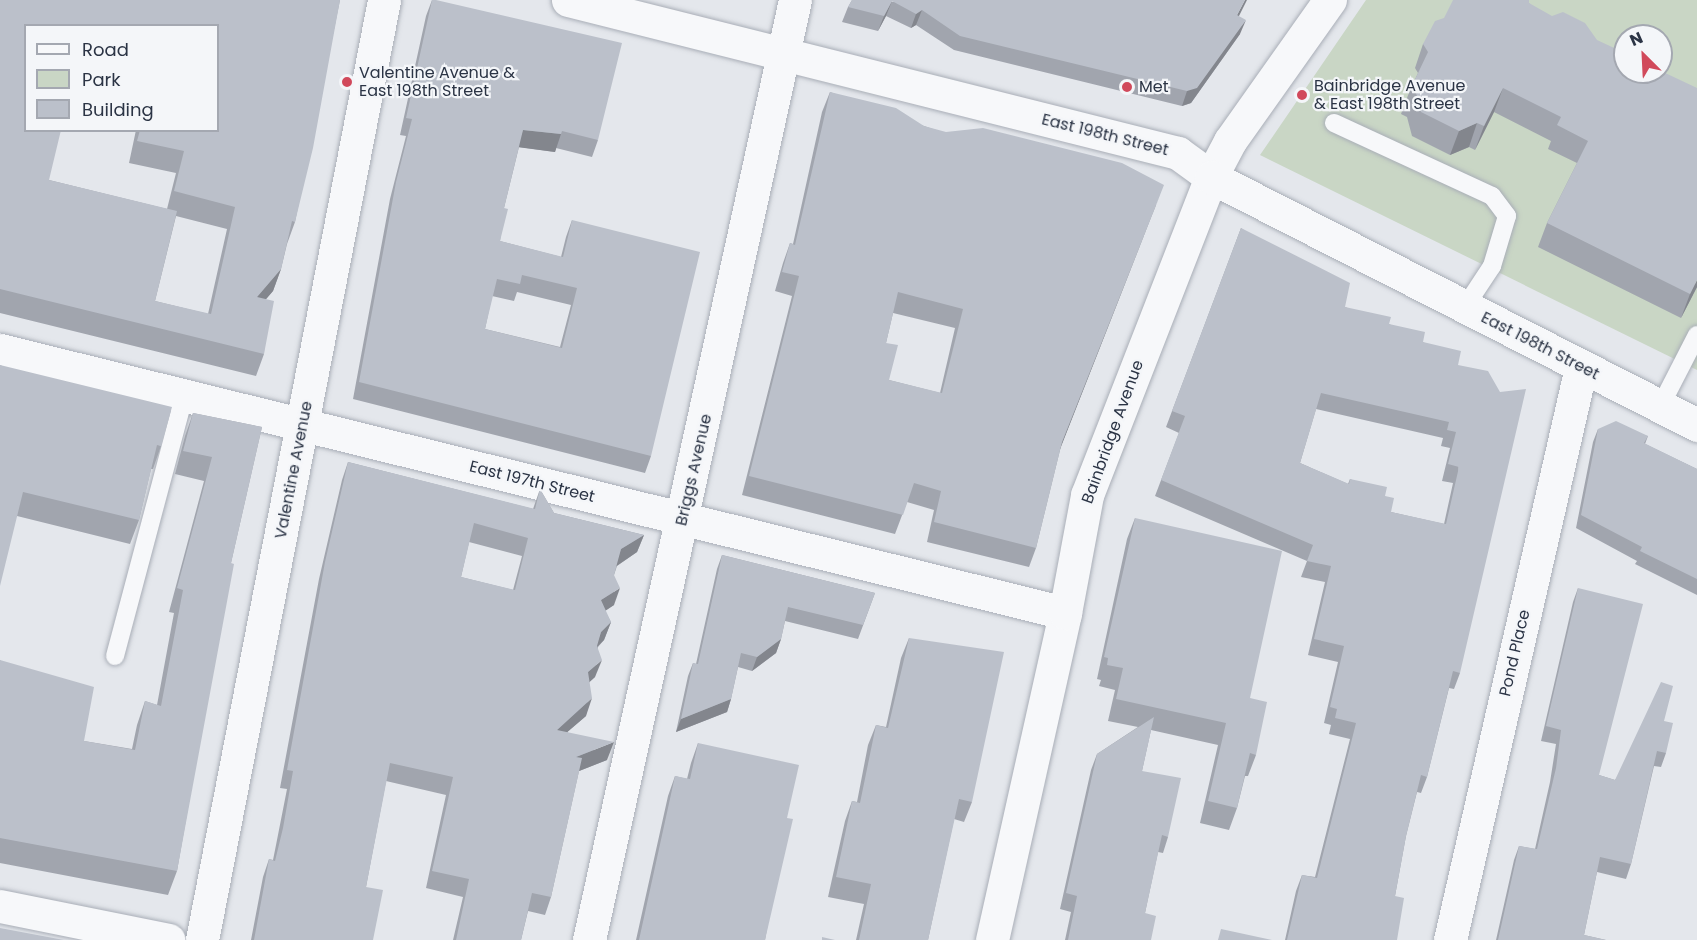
<!DOCTYPE html>
<html>
<head>
<meta charset="utf-8">
<style>
  body { margin:0 }
  #map { position:relative; width:1697px; height:940px; overflow:hidden; background:#e4e7ec; font-family:Poppins,sans-serif }
  div>[style] { position:absolute }
  [style*='--x'] { left:calc(var(--x)*1px); top:calc(var(--y)*1px); width:calc(var(--w)*1px); rotate:calc(var(--a)*1deg) }
  .green>* { inset:0; background:#c9d6c5 }
  .roads { filter:drop-shadow(0 0 2px #a9aeb7) drop-shadow(0 0 2px #a9aeb7) }
  .service>* { height:18px; margin:-9px; padding:0 9px; transform-origin:9px; border-radius:9px; background:#f7f8fa }
  .minor>* { height:33px; margin:-16.5px; padding:0 16.5px; transform-origin:16.5px; border-radius:16.5px; background:#f7f8fa }
  .tertiary>* { height:33px; margin:-16.5px; padding:0 16.5px; transform-origin:16.5px; border-radius:16.5px; background:#f7f8fa }
  .wall>* { inset:0; background:#a1a5ae }
  .shaded-wall>* { inset:0; background:#83868d }
  .building>* { inset:0; background:#bbc0ca }
  .dots>* { width:16px; height:16px; translate:-50% -50%; box-sizing:border-box; border:3px solid #f4f6f9; border-radius:50% }
  span { translate:-50% -50%; white-space:nowrap; text-align:center; line-height:1.15; -webkit-text-stroke:4.5px #f4f6f9; paint-order:stroke }
  .poi-label { font-size:16px; color:#2b3445 }
  .left { translate:0 -50%; text-align:left }
  .street-label { font-size:16px; color:#2b3445 }
  .legend { position:absolute; left:24px; top:24px; width:195px; height:108px; box-sizing:border-box; background:#f4f6f9; border:2px solid #a4a8b1; margin:0; padding:8px 10px; list-style:none; font-size:18px; color:#2b3445 }
  .legend li { display:flex; align-items:center; gap:12px; height:30px }
  .legend b { width:30px; border:2px solid #a4a8b1 }
  .north { position:absolute; left:1613px; top:24px; width:60px; height:60px; box-sizing:border-box; background:#f4f6f9; border:2px solid #a4a8b1; border-radius:50%; rotate:336deg; font-size:16px; font-weight:700; line-height:24px; text-align:center; color:#2b3445 }
  .north::after { content:''; display:block; margin:auto; width:21px; height:27px; background:#d1495b; clip-path:polygon(50% 0,100% 100%,50% 72%,0 100%) }
</style>
</head>
<body>
<div id="map">
  <div class="green">
    <div style="clip-path:polygon(evenodd,1366px 0,1697px 0,1697px 370px,1260px 155px,1366px 0,1625px 36px,1661px 36px,1661px 72px,1625px 72px,1625px 36px)"></div>
  </div>
  <div class="roads">
    <div class="service">
      <div style="--x:1334;--y:123;--w:174;--a:24.8"></div>
      <div style="--x:1492;--y:196;--w:25;--a:53"></div>
      <div style="--x:1507;--y:216;--w:52;--a:106.7"></div>
      <div style="--x:1492;--y:266;--w:49;--a:123.4"></div>
      <div style="--x:1660;--y:407;--w:81;--a:-62.8"></div>
      <div style="--x:115;--y:656;--w:269;--a:-75.1"></div>
    </div>
    <div class="minor">
      <div style="--x:0;--y:350;--w:1097;--a:13.87"></div>
      <div style="--x:0;--y:906;--w:172;--a:11.4"></div>
      <div style="--x:202;--y:940;--w:957;--a:-79.04"></div>
      <div style="--x:589;--y:940;--w:962;--a:-77.64"></div>
      <div style="--x:992;--y:940;--w:335;--a:-77.4"></div>
      <div style="--x:1065;--y:613;--w:120;--a:-79.4"></div>
      <div style="--x:1087;--y:495;--w:341;--a:-68.7"></div>
      <div style="--x:1211;--y:177;--w:41;--a:-62.2"></div>
      <div style="--x:1230;--y:141;--w:173;--a:-54.7"></div>
      <div style="--x:1450;--y:940;--w:588;--a:-77.12"></div>
    </div>
    <div class="tertiary">
      <div style="--x:568;--y:0;--w:629;--a:14.08"></div>
      <div style="--x:1178;--y:153;--w:41;--a:36"></div>
      <div style="--x:1211;--y:177;--w:546;--a:27.03"></div>
    </div>
  </div>
  <div class="wall">
    <div style="clip-path:polygon(evenodd,0 0,340px 0,295px 222px,287px 244px,281px 269px,273px 291px,266px 299px,264px 354px,256px 376px,0 313px,0 0,26px 26px,218px 26px,218px 130px,136px 130px,129px 163px,176px 173px,167px 209px,49px 180px,26px 26px,0 0,176px 216px,227px 229px,208px 314px,155px 301px,176px 216px)"></div>
    <div style="clip-path:polygon(evenodd,432px 0,598px 140px,592px 157px,556px 148px,555px 152px,519px 147px,504px 208px,500px 241px,561px 257px,566px 237px,572px 220px,651px 456px,645px 473px,353px 399px,390px 199px,406px 136px,400px 135px,426px 16px,432px 0,517px 292px,571px 305px,560px 347px,485px 329px,492px 296px,514px 301px,517px 292px)"></div>
    <div style="clip-path:polygon(852px 0,1239px 16px,1240px 34px,1191px 103px,1182px 106px,954px 50px,916px 25px,911px 28px,886px 16px,878px 31px,842px 22px,848px 7px)"></div>
    <div style="clip-path:polygon(1529px 3px,1697px 287px,1681px 318px,1538px 247px,1547px 223px,1577px 163px,1548px 149px,1551px 141px,1494px 112px,1475px 150px,1469px 147px,1450px 155px,1412px 136px,1407px 117px,1401px 114px,1410px 90px,1418px 73px,1415px 68px,1423px 44px)"></div>
    <div style="clip-path:polygon(evenodd,830px 92px,924px 126px,1156px 205px,1061px 446px,1036px 548px,1029px 567px,927px 542px,934px 510px,907px 502px,895px 534px,742px 495px,792px 296px,775px 291px,783px 263px,790px 243px,793px 244px,822px 112px,830px 92px,893px 313px,955px 328px,940px 393px,889px 380px,886px 343px,893px 313px)"></div>
    <div style="clip-path:polygon(evenodd,1241px 228px,1345px 307px,1389px 324px,1423px 342px,1458px 365px,1460px 673px,1454px 689px,1449px 688px,1427px 777px,1421px 793px,1417px 792px,1406px 836px,1395px 896px,1397px 940px,1285px 940px,1296px 891px,1302px 875px,1315px 877px,1350px 739px,1329px 734px,1331px 725px,1324px 723px,1338px 662px,1308px 655px,1325px 582px,1301px 577px,1307px 561px,1155px 496px,1179px 433px,1166px 427px,1241px 228px,1316px 409px,1443px 438px,1441px 446px,1450px 448px,1442px 481px,1453px 483px,1444px 524px,1391px 512px,1385px 496px,1350px 479px,1348px 484px,1300px 463px,1316px 409px)"></div>
    <div style="clip-path:polygon(0 365px,161px 446px,153px 469px,151px 469px,139px 520px,130px 544px,17px 516px)"></div>
    <div style="clip-path:polygon(193px 413px,262px 427px,231px 563px,177px 871px,168px 895px,0 863px,0 660px,84px 741px,132px 749px,137px 725px,145px 701px,157px 705px,174px 613px,169px 612px,204px 481px,175px 474px,185px 436px)"></div>
    <div style="clip-path:polygon(1598px 429px,1648px 436px,1645px 444px,1697px 469px,1697px 595px,1635px 564px,1637px 561px,1576px 528px,1593px 442px)"></div>
    <div style="clip-path:polygon(evenodd,348px 462px,533px 509px,540px 489px,554px 513px,644px 535px,637px 552px,617px 566px,614px 575px,614px 605px,605px 611px,611px 622px,604px 640px,598px 647px,595px 677px,589px 682px,586px 716px,567px 732px,607px 760px,579px 771px,551px 897px,545px 915px,528px 911px,521px 940px,453px 940px,463px 897px,426px 888px,446px 795px,386px 781px,366px 887px,373px 940px,251px 940px,263px 877px,269px 859px,273px 860px,276px 845px,287px 789px,280px 788px,319px 579px,342px 480px,348px 462px,469px 542px,522px 556px,513px 590px,461px 577px,469px 542px)"></div>
    <div style="clip-path:polygon(1135px 518px,1250px 698px,1256px 755px,1248px 776px,1245px 776px,1237px 808px,1229px 830px,1200px 823px,1218px 745px,1151px 730px,1142px 771px,1168px 837px,1163px 853px,1158px 852px,1145px 913px,1151px 940px,1065px 940px,1071px 912px,1060px 909px,1091px 770px,1097px 754px,1138px 727px,1108px 721px,1115px 690px,1099px 686px,1101px 680px,1097px 679px,1127px 539px)"></div>
    <div style="clip-path:polygon(722px 555px,875px 593px,858px 639px,785px 621px,781px 639px,776px 653px,752px 671px,738px 667px,731px 699px,727px 712px,676px 732px,688px 676px,693px 663px,696px 664px,717px 569px)"></div>
    <div style="clip-path:polygon(1578px 588px,1599px 775px,1615px 780px,1664px 721px,1666px 753px,1661px 767px,1654px 766px,1631px 864px,1626px 879px,1597px 872px,1584px 935px,1606px 940px,1496px 940px,1514px 860px,1519px 846px,1535px 849px,1550px 782px,1556px 744px,1541px 741px,1573px 602px)"></div>
    <div style="clip-path:polygon(909px 638px,972px 802px,964px 822px,954px 819px,928px 940px,856px 940px,864px 904px,828px 897px,845px 821px,852px 801px,857px 802px,868px 745px,876px 725px,886px 727px,901px 658px)"></div>
    <div style="clip-path:polygon(698px 743px,787px 818px,765px 940px,636px 940px,668px 796px,675px 776px,687px 779px,691px 763px)"></div>
  </div>
  <div class="shaded-wall">
    <div style="clip-path:polygon(1245px 0,1247px 0,1232px 30px,1237px 15px)"></div>
    <div style="clip-path:polygon(892px 1px,886px 16px,878px 31px,884px 16px)"></div>
    <div style="clip-path:polygon(922px 10px,916px 25px,911px 28px,916px 14px)"></div>
    <div style="clip-path:polygon(1246px 20px,1240px 34px,1191px 103px,1182px 106px,1187px 91px)"></div>
    <div style="clip-path:polygon(1503px 88px,1494px 112px,1475px 150px,1484px 126px)"></div>
    <div style="clip-path:polygon(1477px 123px,1469px 147px,1450px 155px,1459px 131px)"></div>
    <div style="clip-path:polygon(523px 130px,561px 134px,555px 152px,517px 147px)"></div>
    <div style="clip-path:polygon(1164px 185px,1156px 205px,1055px 462px,1062px 442px)"></div>
    <div style="clip-path:polygon(281px 269px,273px 291px,249px 319px,257px 297px)"></div>
    <div style="clip-path:polygon(1697px 280px,1697px 287px,1681px 318px,1690px 294px)"></div>
    <div style="clip-path:polygon(644px 535px,637px 552px,615px 567px,621px 549px)"></div>
    <div style="clip-path:polygon(620px 588px,614px 605px,594px 618px,601px 600px)"></div>
    <div style="clip-path:polygon(611px 622px,604px 640px,595px 649px,601px 632px)"></div>
    <div style="clip-path:polygon(781px 639px,776px 653px,752px 671px,757px 657px)"></div>
    <div style="clip-path:polygon(602px 660px,595px 677px,581px 690px,588px 672px)"></div>
    <div style="clip-path:polygon(592px 698px,586px 716px,550px 747px,557px 730px)"></div>
    <div style="clip-path:polygon(731px 699px,727px 712px,676px 732px,681px 719px)"></div>
    <div style="clip-path:polygon(614px 742px,607px 760px,569px 775px,576px 757px)"></div>
  </div>
  <div class="building">
    <div style="clip-path:polygon(evenodd,0 0,340px 0,313px 148px,295px 222px,292px 221px,281px 269px,257px 297px,274px 301px,264px 354px,0 289px,0 0,26px 26px,218px 26px,218px 130px,140px 130px,137px 141px,184px 151px,174px 191px,235px 207px,211px 314px,155px 301px,177px 211px,49px 180px,61px 130px,26px 130px,26px 26px)"></div>
    <div style="clip-path:polygon(evenodd,432px 0,436px 0,622px 43px,598px 140px,562px 131px,561px 134px,523px 130px,504px 208px,508px 209px,500px 241px,563px 257px,572px 220px,700px 252px,651px 456px,359px 382px,396px 182px,412px 119px,406px 118px,432px 0,522px 275px,577px 288px,562px 348px,485px 329px,497px 279px,520px 284px,522px 275px)"></div>
    <div style="clip-path:polygon(852px 0,1245px 0,1237px 15px,1246px 20px,1197px 88px,1187px 91px,960px 36px,922px 10px,916px 14px,892px 1px,884px 16px,848px 7px)"></div>
    <div style="clip-path:polygon(1453px 0,1529px 0,1529px 3px,1552px 16px,1563px 12px,1585px 23px,1597px 40px,1625px 53px,1625px 72px,1661px 72px,1661px 71px,1697px 88px,1697px 280px,1690px 294px,1547px 223px,1588px 141px,1557px 125px,1561px 117px,1503px 88px,1484px 126px,1477px 123px,1459px 131px,1421px 112px,1416px 93px,1410px 90px,1428px 52px,1423px 44px,1435px 21px,1444px 18px)"></div>
    <div style="clip-path:polygon(evenodd,830px 92px,896px 108px,924px 126px,946px 132px,983px 128px,1122px 163px,1164px 185px,1062px 442px,1036px 548px,934px 522px,941px 491px,914px 483px,903px 515px,749px 476px,799px 276px,782px 272px,790px 243px,795px 245px,830px 92px,898px 292px,963px 309px,942px 393px,889px 380px,898px 345px,886px 343px,898px 292px)"></div>
    <div style="clip-path:polygon(evenodd,1241px 228px,1350px 283px,1345px 307px,1391px 317px,1389px 324px,1425px 332px,1423px 342px,1461px 351px,1458px 365px,1488px 371px,1500px 392px,1526px 389px,1460px 673px,1453px 671px,1427px 777px,1421px 775px,1406px 836px,1395px 896px,1404px 898px,1397px 940px,1287px 940px,1302px 875px,1317px 878px,1356px 723px,1335px 718px,1337px 709px,1330px 707px,1344px 646px,1314px 639px,1331px 566px,1307px 561px,1313px 545px,1161px 480px,1185px 416px,1172px 411px,1241px 228px,1321px 393px,1449px 422px,1447px 430px,1456px 432px,1448px 464px,1459px 467px,1446px 524px,1391px 512px,1394px 498px,1385px 496px,1387px 487px,1350px 479px,1349px 484px,1300px 463px,1321px 393px)"></div>
    <div style="clip-path:polygon(0 365px,172px 407px,161px 446px,157px 445px,139px 520px,23px 492px,0 586px)"></div>
    <div style="clip-path:polygon(193px 413px,262px 427px,231px 563px,234px 564px,177px 871px,0 838px,0 660px,94px 687px,84px 741px,135px 750px,145px 701px,161px 706px,183px 590px,177px 588px,212px 457px,183px 451px)"></div>
    <div style="clip-path:polygon(1616px 421px,1648px 436px,1644px 443px,1697px 469px,1697px 579px,1640px 551px,1642px 547px,1581px 515px,1598px 429px)"></div>
    <div style="clip-path:polygon(evenodd,348px 462px,535px 509px,540px 489px,554px 513px,644px 535px,621px 549px,614px 575px,620px 588px,601px 600px,611px 622px,601px 632px,597px 646px,602px 660px,588px 672px,592px 698px,557px 730px,614px 742px,576px 757px,582px 758px,551px 897px,532px 893px,521px 940px,456px 940px,469px 879px,432px 871px,453px 777px,390px 763px,366px 887px,383px 890px,373px 940px,254px 940px,269px 859px,275px 861px,283px 828px,293px 771px,287px 770px,325px 562px,348px 462px,474px 523px,528px 538px,515px 590px,461px 577px,474px 523px)"></div>
    <div style="clip-path:polygon(1135px 518px,1282px 551px,1250px 698px,1267px 702px,1256px 755px,1250px 753px,1237px 808px,1208px 801px,1226px 723px,1116px 699px,1123px 668px,1107px 665px,1108px 658px,1104px 657px)"></div>
    <div style="clip-path:polygon(722px 555px,875px 593px,863px 625px,788px 607px,781px 639px,757px 657px,741px 653px,731px 699px,681px 719px,693px 663px,698px 664px)"></div>
    <div style="clip-path:polygon(1578px 588px,1643px 604px,1599px 775px,1615px 780px,1661px 682px,1673px 686px,1664px 721px,1673px 723px,1666px 753px,1657px 751px,1631px 864px,1600px 857px,1584px 935px,1606px 940px,1498px 940px,1519px 846px,1537px 849px,1556px 768px,1561px 730px,1546px 726px)"></div>
    <div style="clip-path:polygon(909px 638px,1004px 652px,972px 802px,959px 799px,928px 940px,859px 940px,871px 884px,836px 877px,852px 801px,860px 803px,876px 725px,888px 728px)"></div>
    <div style="clip-path:polygon(1154px 717px,1142px 771px,1181px 778px,1168px 837px,1162px 835px,1145px 913px,1156px 916px,1151px 940px,1068px 940px,1077px 896px,1066px 893px,1097px 754px)"></div>
    <div style="clip-path:polygon(698px 743px,799px 765px,787px 818px,793px 819px,765px 940px,639px 940px,675px 776px,690px 779px)"></div>
    <div style="clip-path:polygon(0 928px,64px 940px,0 940px)"></div>
    <div style="clip-path:polygon(1221px 929px,1272px 940px,1218px 940px)"></div>
    <div style="clip-path:polygon(822px 937px,835px 940px,822px 940px)"></div>
  </div>
  <div class="dots">
    <div style="left:347px;top:82px;background:#d1495b"></div>
    <div style="left:1127px;top:87px;background:#d1495b"></div>
    <div style="left:1302px;top:95px;background:#d1495b"></div>
  </div>
  <div class="poi-label">
    <span class="left" style="left:359px;top:82px">Valentine Avenue &amp;<br>East 198th Street</span>
    <span class="left" style="left:1314px;top:95px">Bainbridge Avenue<br>&amp; East 198th Street</span>
    <span class="left" style="left:1139px;top:87px">Met</span>
  </div>
  <div class="street-label">
    <span style="left:1105px;top:135px;rotate:14deg">East 198th Street</span>
    <span style="left:1540px;top:346px;rotate:27deg">East 198th Street</span>
    <span style="left:1113px;top:432px;rotate:-70deg">Bainbridge Avenue</span>
    <span style="left:294px;top:470px;rotate:-79deg">Valentine Avenue</span>
    <span style="left:694px;top:470px;rotate:-77deg">Briggs Avenue</span>
    <span style="left:532px;top:482px;rotate:14deg">East 197th Street</span>
    <span style="left:1515px;top:653px;rotate:-77deg">Pond Place</span>
  </div>
  <ul class="legend">
  <li><b style="height:8px;background:#f7f8fa"></b>Road</li>
  <li><b style="height:16px;background:#c9d6c5"></b>Park</li>
  <li><b style="height:16px;background:#bbc0ca"></b>Building</li>
  </ul>
  <div class="north">N</div>
</div>
</body>
</html>
